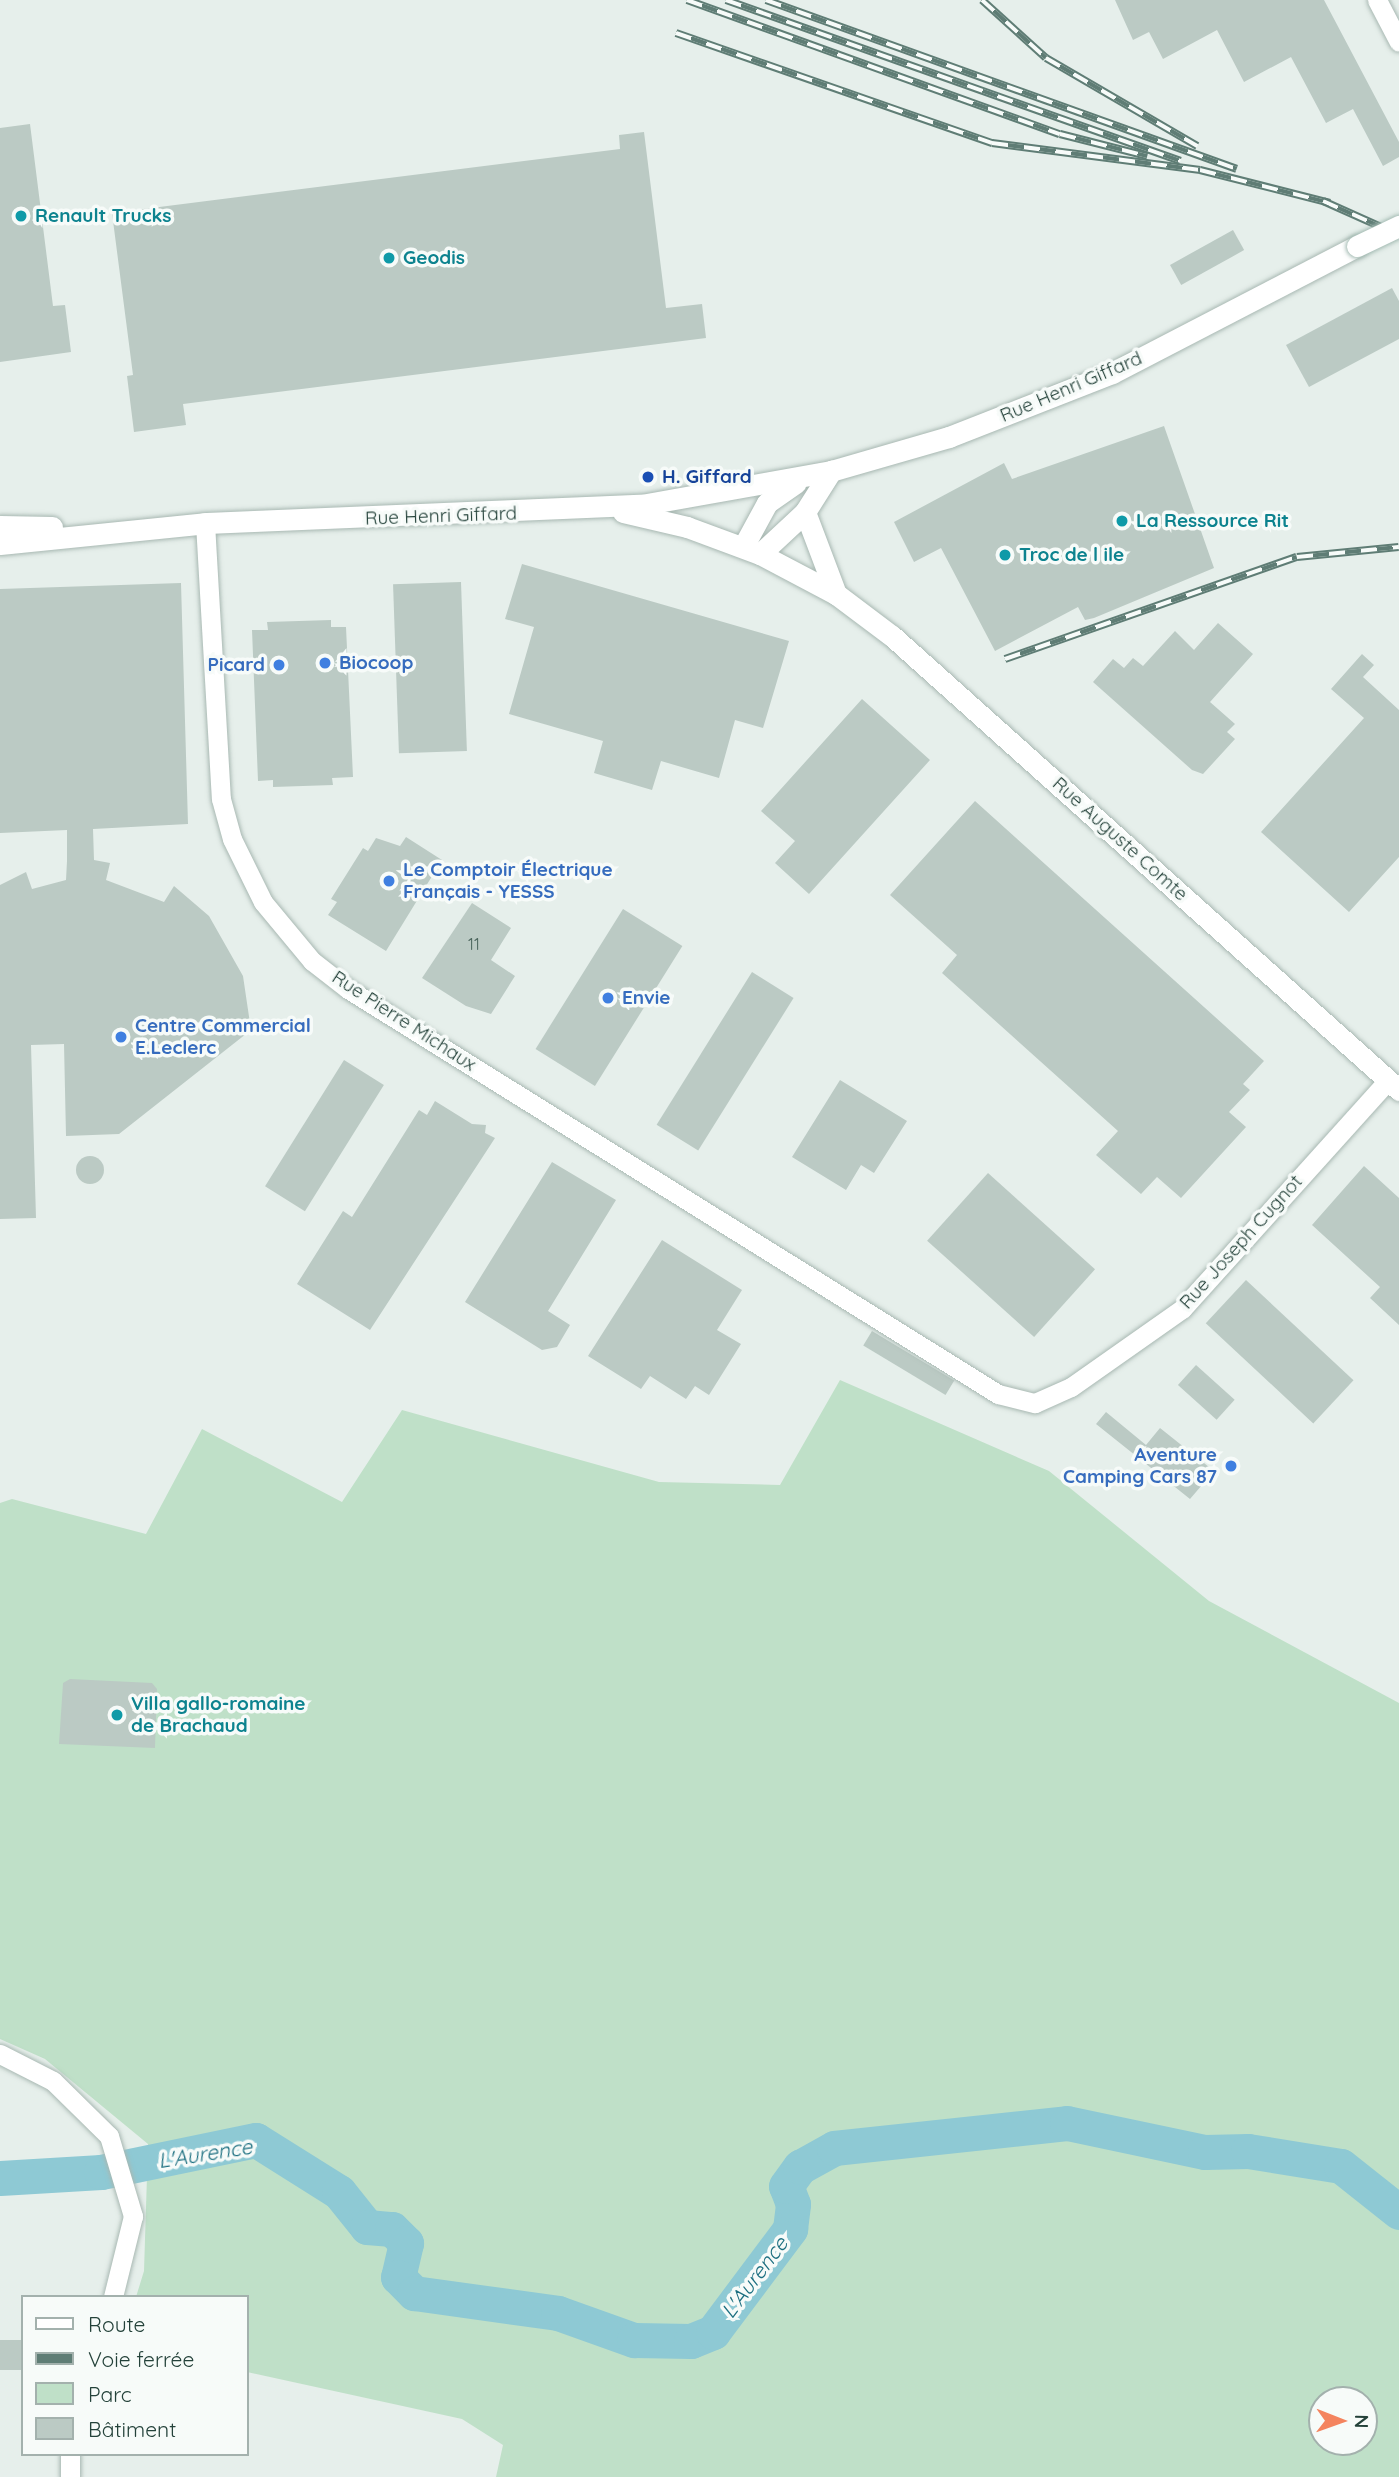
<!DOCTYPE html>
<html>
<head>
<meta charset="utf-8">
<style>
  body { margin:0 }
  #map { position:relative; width:1399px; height:2477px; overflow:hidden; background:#e6efeb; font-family:Quicksand,sans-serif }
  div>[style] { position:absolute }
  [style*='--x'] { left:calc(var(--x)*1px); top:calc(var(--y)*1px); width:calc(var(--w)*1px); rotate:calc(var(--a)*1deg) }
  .green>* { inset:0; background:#bfe0c8 }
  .river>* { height:35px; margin:-17.5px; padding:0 17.5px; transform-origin:17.5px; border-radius:17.5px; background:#8ec9d4 }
  .building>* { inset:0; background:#bbcac4; transform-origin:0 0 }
  .round { border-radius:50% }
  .roads { filter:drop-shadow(0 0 2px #a8b8b2) drop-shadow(0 0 2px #a8b8b2) }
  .street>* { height:19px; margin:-9.5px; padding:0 9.5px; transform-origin:9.5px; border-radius:9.5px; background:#fff }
  .secondary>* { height:21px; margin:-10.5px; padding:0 10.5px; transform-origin:10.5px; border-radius:10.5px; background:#fff }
  .rail>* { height:8px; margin-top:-4px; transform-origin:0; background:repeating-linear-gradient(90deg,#f7fbf9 0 16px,#5f7d75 0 32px); box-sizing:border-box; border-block:2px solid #5f7d75 }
  .bridges { filter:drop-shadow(0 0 2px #a4bbb3) drop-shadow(0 0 2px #a4bbb3) }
  .secondary-bridge>* { height:21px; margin:-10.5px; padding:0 10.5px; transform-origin:10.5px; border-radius:10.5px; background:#fff }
  .dots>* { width:19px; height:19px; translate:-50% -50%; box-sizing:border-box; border:4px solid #f7fbf9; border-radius:50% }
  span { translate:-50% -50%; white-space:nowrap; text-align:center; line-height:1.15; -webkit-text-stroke:7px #f7fbf9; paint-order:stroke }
  .number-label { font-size:16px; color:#4a645c }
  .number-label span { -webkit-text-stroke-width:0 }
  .culture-label { font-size:19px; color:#0d838f; font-weight:700 }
  .left { translate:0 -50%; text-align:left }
  .street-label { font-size:19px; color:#24423a }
  .transit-label { font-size:19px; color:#164399; font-weight:700 }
  .shop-label { font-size:19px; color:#366cbe; font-weight:700 }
  .right { translate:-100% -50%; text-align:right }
  .water-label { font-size:21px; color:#1c6f80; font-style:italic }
  .legend { position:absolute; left:21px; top:2295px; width:228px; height:161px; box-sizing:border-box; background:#f7fbf9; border:2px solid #a3b1ad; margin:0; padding:9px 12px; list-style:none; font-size:21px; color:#24423a }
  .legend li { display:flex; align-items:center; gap:14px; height:35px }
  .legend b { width:35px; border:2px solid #a3b1ad }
  .north { position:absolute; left:1308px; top:2386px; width:70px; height:70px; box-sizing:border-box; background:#f7fbf9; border:2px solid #a3b1ad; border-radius:50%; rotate:91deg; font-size:19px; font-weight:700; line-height:28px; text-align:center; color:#24423a }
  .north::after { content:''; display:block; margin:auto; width:24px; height:32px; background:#f4845f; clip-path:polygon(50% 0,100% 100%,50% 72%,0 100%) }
</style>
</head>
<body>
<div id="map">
  <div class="green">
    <div style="clip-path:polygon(evenodd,840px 1380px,1049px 1471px,1209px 1601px,1399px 1703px,1399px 2477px,496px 2477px,503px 2445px,462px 2419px,247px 2372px,247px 2297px,136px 2297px,144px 2271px,148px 2144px,45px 2059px,0 2039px,0 1503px,12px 1499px,146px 1534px,202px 1429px,342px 1502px,402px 1410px,659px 1482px,780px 1485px,840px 1380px,1322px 2400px,1364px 2400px,1364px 2442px,1322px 2442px,1322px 2400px)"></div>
  </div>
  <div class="river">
    <div style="--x:0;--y:2178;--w:101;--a:-3.4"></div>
    <div style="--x:101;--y:2172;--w:158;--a:-11.7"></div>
    <div style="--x:256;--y:2140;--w:98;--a:32.1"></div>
    <div style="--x:339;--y:2192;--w:45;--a:51.3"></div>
    <div style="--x:367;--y:2227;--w:25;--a:5"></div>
    <div style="--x:392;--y:2229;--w:20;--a:45"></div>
    <div style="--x:406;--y:2243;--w:35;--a:103"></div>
    <div style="--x:398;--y:2277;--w:23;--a:45"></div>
    <div style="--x:414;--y:2293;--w:145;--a:7.9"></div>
    <div style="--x:558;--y:2313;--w:81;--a:19.6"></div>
    <div style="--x:634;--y:2340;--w:57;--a:1"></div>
    <div style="--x:691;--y:2341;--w:24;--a:-22"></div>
    <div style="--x:713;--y:2332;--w:129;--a:-53.2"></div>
    <div style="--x:790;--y:2229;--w:25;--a:-83"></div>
    <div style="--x:793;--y:2204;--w:19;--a:-111"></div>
    <div style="--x:786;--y:2186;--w:24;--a:-54"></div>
    <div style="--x:800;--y:2167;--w:39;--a:-29"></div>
    <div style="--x:834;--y:2148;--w:234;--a:-6.1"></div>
    <div style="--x:1067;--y:2123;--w:141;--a:11.9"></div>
    <div style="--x:1205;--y:2152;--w:43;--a:-1.3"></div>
    <div style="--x:1248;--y:2151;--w:94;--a:9.2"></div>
    <div style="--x:1341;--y:2166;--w:74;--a:38.4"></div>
  </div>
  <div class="building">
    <div style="clip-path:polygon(1115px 0,1324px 0,1399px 142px,1399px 157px,1383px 166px,1353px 109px,1326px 123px,1291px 57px,1244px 82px,1217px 30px,1163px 59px,1149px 32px,1133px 40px)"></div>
    <div style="clip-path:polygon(30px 124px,53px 306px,65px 305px,71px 352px,0 362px,0 128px)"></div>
    <div style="clip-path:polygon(644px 132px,666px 308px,702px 304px,706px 338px,183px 404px,186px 425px,134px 432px,127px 376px,133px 375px,112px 213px,620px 149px,619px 135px)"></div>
    <div style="left:1233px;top:230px;width:23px;height:72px;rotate:61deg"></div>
    <div style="clip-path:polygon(1392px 288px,1399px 301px,1399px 339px,1309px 387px,1286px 345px)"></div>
    <div style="clip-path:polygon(1164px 426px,1214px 568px,1094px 618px,1085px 620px,1078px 607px,995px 651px,941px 548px,914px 562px,894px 522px,1004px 463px,1012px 479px)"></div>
    <div style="clip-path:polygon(522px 564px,789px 641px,763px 728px,735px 720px,719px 778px,661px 761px,652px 790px,594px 773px,603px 741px,509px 714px,534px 627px,505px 619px)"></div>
    <div style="left:461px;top:582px;width:169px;height:68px;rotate:88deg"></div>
    <div style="clip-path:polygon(181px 583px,188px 824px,93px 829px,94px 860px,110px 863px,106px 880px,164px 902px,174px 886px,209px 916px,243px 976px,251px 1030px,119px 1134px,66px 1136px,64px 1044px,31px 1045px,36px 1218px,0 1219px,0 885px,26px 872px,32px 889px,66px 880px,67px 861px,67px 830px,0 833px,0 589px)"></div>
    <div style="clip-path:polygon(331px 620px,331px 627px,346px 627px,353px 777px,332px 778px,333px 785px,273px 787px,273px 780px,258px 781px,252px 630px,268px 630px,267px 622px)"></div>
    <div style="clip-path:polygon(1218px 623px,1253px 654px,1210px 702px,1235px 724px,1227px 732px,1235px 739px,1203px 774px,1192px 770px,1093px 682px,1113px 659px,1124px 668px,1133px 658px,1143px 666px,1175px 631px,1194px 650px)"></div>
    <div style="clip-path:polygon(1362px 654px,1374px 665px,1363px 677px,1399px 710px,1399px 857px,1349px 912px,1261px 832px,1364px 718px,1331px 689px)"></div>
    <div style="clip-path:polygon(862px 699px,930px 760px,809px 894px,775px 863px,795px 841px,761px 811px)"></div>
    <div style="clip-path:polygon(975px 801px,1264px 1061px,1243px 1084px,1250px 1090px,1229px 1112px,1246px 1127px,1181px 1198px,1157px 1177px,1141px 1194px,1096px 1155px,1118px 1131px,942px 973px,957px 955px,890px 895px)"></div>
    <div style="clip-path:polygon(406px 837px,442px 860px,386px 951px,328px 915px,337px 902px,331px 899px,363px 848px,368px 851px,376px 838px,400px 846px)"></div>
    <div style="clip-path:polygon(472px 903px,511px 928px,491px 960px,515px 976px,491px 1014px,466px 1006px,422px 978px)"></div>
    <div style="left:623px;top:909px;width:70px;height:165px;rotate:32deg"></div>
    <div style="left:752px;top:972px;width:49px;height:180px;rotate:32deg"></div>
    <div style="left:344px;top:1060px;width:47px;height:149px;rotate:32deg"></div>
    <div style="clip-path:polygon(840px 1080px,907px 1121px,874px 1173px,861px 1165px,846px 1190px,792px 1157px)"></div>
    <div style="clip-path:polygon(435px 1101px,472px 1124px,486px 1125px,485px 1133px,495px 1138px,370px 1330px,297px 1284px,343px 1211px,352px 1217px,419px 1110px,427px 1115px)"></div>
    <div class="round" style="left:76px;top:1156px;width:28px;height:28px"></div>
    <div style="clip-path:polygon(552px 1162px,616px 1200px,548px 1311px,570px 1325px,557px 1347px,542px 1350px,465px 1302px)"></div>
    <div style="clip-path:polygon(1364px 1166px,1399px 1198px,1399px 1325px,1370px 1298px,1380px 1287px,1312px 1225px)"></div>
    <div style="left:988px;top:1173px;width:144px;height:91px;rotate:42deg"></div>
    <div style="clip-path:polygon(662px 1240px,742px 1290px,717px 1330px,741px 1344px,709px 1395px,695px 1386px,686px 1399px,650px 1376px,641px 1389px,588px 1356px)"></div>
    <div style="left:1246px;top:1280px;width:147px;height:59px;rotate:43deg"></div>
    <div style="left:872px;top:1331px;width:96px;height:17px;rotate:31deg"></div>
    <div style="left:1196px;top:1365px;width:52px;height:27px;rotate:42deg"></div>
    <div style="clip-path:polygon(1106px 1412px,1146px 1445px,1160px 1428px,1214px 1471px,1190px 1499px,1096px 1424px)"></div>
    <div style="clip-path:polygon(70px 1679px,152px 1683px,157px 1689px,155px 1748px,59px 1744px,63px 1683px)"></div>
    <div style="left:23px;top:2340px;width:30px;height:23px;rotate:90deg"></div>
  </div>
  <div class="roads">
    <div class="street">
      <div style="--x:1377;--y:0;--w:47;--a:62.4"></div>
      <div style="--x:205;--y:523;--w:276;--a:86.7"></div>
      <div style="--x:221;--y:799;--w:41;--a:74.6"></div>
      <div style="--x:232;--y:839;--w:70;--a:63.8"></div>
      <div style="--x:263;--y:902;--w:77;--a:50.3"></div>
      <div style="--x:312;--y:961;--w:46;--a:37.9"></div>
      <div style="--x:348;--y:989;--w:766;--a:31.93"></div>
      <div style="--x:998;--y:1394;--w:38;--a:14"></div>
      <div style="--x:1035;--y:1403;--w:39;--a:-24"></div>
      <div style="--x:1071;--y:1387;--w:136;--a:-35.1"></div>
      <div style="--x:1182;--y:1309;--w:308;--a:-48"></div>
      <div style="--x:0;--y:2054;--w:59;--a:27"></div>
      <div style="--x:53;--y:2081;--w:78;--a:44.5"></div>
      <div style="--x:109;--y:2136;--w:84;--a:73.3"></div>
      <div style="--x:133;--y:2216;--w:83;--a:103.9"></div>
      <div style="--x:70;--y:2477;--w:23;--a:-90"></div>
    </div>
    <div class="secondary">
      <div style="--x:623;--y:512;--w:66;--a:13.2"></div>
      <div style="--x:687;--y:527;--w:78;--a:20.3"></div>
      <div style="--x:760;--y:554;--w:86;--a:27.8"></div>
      <div style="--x:836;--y:594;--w:70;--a:36.9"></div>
      <div style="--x:892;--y:636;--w:681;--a:41.84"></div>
      <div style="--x:805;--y:512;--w:88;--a:69.3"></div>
      <div style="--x:0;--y:526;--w:52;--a:1.1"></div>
      <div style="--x:0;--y:544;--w:206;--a:-5.8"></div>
      <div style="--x:205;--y:523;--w:436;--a:-2.4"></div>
      <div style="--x:641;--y:505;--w:193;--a:-10.1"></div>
      <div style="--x:831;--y:471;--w:123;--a:-16.1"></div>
      <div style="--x:949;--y:437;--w:175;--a:-21.4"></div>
      <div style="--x:1112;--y:373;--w:276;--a:-27.4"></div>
      <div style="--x:743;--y:547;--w:50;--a:-61.4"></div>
      <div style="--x:767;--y:503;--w:35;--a:-35"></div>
      <div style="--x:760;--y:554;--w:62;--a:-43"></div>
      <div style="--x:805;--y:512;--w:49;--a:-57.6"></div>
    </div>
  </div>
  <div class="rail">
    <div style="--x:687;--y:0;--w:396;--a:19.8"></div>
    <div style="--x:1060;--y:134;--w:90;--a:14.2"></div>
    <div style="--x:726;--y:0;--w:482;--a:19.5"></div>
    <div style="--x:766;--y:0;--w:500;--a:19.74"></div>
    <div style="--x:982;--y:0;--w:86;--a:42.2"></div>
    <div style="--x:1046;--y:58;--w:175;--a:30.2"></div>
    <div style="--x:676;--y:33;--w:335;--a:19.2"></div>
    <div style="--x:992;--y:143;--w:210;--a:7.4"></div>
    <div style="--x:1200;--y:170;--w:134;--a:14.2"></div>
    <div style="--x:1323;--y:201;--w:83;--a:24.1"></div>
    <div style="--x:1005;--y:659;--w:309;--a:-19.3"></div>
    <div style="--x:1297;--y:557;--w:102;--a:-5.6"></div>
  </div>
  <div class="bridges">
    <div class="secondary-bridge">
      <div style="--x:1357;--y:246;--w:47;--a:-25.5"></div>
    </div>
  </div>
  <div class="dots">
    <div style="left:21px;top:216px;background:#0f9aa8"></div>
    <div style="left:389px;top:258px;background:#0f9aa8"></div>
    <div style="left:648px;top:477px;background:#1a4fb4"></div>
    <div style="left:1122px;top:521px;background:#0f9aa8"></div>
    <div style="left:1005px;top:555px;background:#0f9aa8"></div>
    <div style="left:325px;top:663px;background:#3f7fe0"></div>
    <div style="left:279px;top:665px;background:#3f7fe0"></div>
    <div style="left:389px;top:881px;background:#3f7fe0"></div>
    <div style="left:608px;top:998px;background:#3f7fe0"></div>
    <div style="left:121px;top:1037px;background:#3f7fe0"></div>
    <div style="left:1231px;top:1466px;background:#3f7fe0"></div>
    <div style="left:117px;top:1715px;background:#0f9aa8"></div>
  </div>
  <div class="number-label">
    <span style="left:474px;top:944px">11</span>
  </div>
  <div class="culture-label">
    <span class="left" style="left:35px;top:216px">Renault Trucks</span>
    <span class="left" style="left:403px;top:258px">Geodis</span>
    <span class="left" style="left:1136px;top:521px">La Ressource Rit</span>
    <span class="left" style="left:1019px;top:555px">Troc de l ile</span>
    <span class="left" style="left:131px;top:1715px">Villa gallo-romaine<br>de Brachaud</span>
  </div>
  <div class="street-label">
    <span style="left:1071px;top:387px;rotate:-23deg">Rue Henri Giffard</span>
    <span style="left:441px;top:516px;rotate:-2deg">Rue Henri Giffard</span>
    <span style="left:1120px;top:839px;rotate:42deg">Rue Auguste Comte</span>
    <span style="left:404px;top:1021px;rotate:33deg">Rue Pierre Michaux</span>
    <span style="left:1241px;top:1242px;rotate:-48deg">Rue Joseph Cugnot</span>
  </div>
  <div class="transit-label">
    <span class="left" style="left:662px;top:477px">H. Giffard</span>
  </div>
  <div class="shop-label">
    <span class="left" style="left:339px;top:663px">Biocoop</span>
    <span class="right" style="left:265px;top:665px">Picard</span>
    <span class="left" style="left:403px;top:881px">Le Comptoir Électrique<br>Français - YESSS</span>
    <span class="left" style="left:622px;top:998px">Envie</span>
    <span class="left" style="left:135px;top:1037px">Centre Commercial<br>E.Leclerc</span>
    <span class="right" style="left:1217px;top:1466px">Aventure<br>Camping Cars 87</span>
  </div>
  <div class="water-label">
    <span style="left:205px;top:2153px;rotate:-9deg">L'Aurence</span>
    <span style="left:754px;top:2277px;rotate:-53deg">L'Aurence</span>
  </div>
  <ul class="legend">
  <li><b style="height:9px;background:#fff"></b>Route</li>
  <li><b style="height:9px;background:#5f7d75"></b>Voie ferrée</li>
  <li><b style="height:19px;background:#bfe0c8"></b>Parc</li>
  <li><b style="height:19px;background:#bbcac4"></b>Bâtiment</li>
  </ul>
  <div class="north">N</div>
</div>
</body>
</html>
